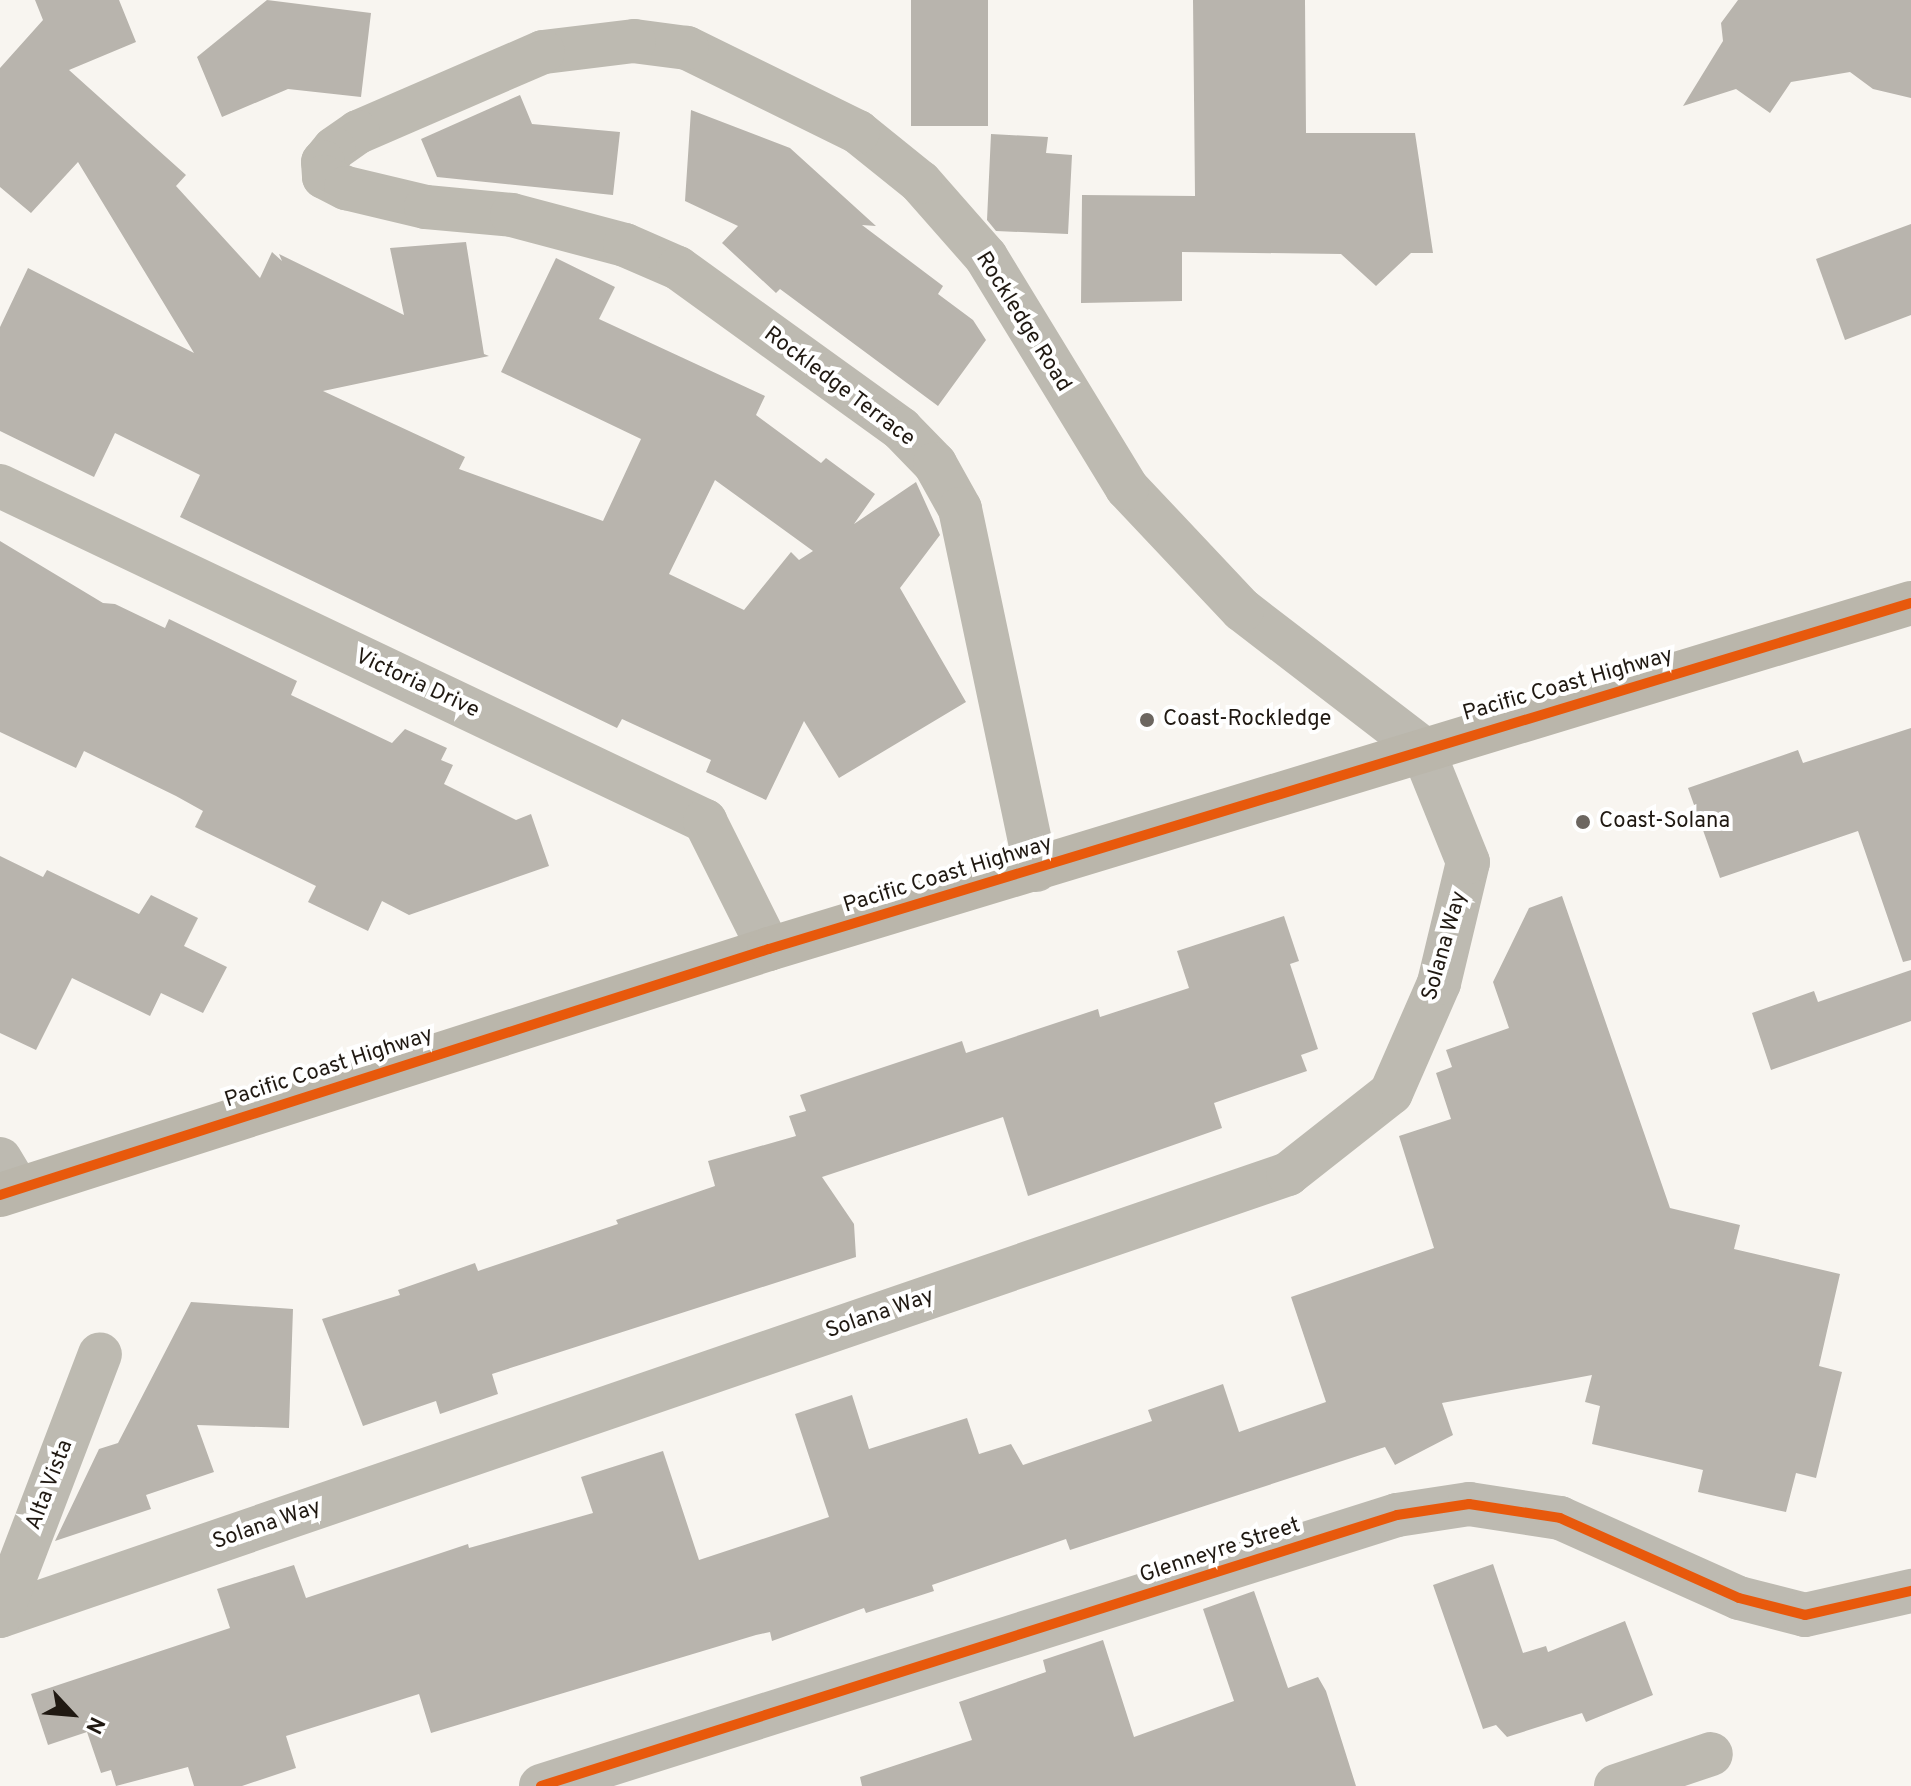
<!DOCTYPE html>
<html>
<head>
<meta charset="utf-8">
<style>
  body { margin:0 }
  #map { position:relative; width:1911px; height:1786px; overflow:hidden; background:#f8f5f0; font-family:Overpass,sans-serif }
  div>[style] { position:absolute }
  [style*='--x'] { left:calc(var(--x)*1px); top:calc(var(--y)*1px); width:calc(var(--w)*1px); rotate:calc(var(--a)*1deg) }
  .building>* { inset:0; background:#b8b4ad; transform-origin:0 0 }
  .minor>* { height:44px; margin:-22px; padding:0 22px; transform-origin:22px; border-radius:22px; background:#bdbab1 }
  .highway>* { height:44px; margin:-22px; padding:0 22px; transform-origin:22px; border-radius:22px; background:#bab6ab }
  .cycleway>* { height:10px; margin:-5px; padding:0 5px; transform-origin:5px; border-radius:5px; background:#e8590c }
  .dots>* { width:22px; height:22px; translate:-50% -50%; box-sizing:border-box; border:4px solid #fff; border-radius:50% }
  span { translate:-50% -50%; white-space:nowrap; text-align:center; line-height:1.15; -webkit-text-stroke:8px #fff; paint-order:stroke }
  .street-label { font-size:22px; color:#201912 }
  .poi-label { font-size:22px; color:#201912 }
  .left { translate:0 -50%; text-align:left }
  .north { position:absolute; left:32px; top:1674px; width:80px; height:80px; -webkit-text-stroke:6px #fff; paint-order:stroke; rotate:116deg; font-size:22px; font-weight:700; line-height:32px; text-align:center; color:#201912 }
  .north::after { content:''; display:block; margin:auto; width:28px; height:36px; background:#201912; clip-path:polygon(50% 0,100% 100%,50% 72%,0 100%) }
</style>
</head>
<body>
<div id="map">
  <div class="building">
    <div style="clip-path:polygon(evenodd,35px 0,119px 0,136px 42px,69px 70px,186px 175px,176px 186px,260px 278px,272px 252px,282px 261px,279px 254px,404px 315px,390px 248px,466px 242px,484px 354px,489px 356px,323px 391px,465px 457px,459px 469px,603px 521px,641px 439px,501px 372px,556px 258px,615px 287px,599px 319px,765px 396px,756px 415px,821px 463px,826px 458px,875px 494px,854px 524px,916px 482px,940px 535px,900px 588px,966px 702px,839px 778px,804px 721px,766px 800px,706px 772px,711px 760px,622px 719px,617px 728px,180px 517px,200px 475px,115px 433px,94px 477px,0 431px,0 327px,28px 268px,194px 353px,78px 162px,31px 213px,0 187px,0 68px,43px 20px,35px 0,715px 480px,813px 551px,799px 560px,791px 552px,744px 610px,669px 574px,715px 480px)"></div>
    <div style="clip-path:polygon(267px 0,371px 13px,361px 97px,288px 89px,222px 117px,197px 57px)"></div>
    <div style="left:911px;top:0;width:77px;height:126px"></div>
    <div style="clip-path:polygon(1193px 0,1305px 0,1306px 133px,1415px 133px,1433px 253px,1411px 253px,1376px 286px,1341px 254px,1182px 252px,1182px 301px,1081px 303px,1082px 195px,1195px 196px)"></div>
    <div style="clip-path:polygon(1738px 0,1911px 0,1911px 98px,1873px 89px,1850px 72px,1791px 82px,1770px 113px,1736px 89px,1683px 106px,1723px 41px,1721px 23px)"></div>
    <div style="clip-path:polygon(520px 95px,532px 124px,620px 132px,613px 195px,437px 177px,421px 139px)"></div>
    <div style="clip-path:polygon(691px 110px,790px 148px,876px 226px,862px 225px,943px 286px,938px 294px,973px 320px,986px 340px,938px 406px,780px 289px,776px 293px,722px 243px,738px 226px,685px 201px)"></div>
    <div style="clip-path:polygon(991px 134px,1048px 137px,1046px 153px,1072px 155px,1068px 234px,996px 231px,987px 220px)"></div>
    <div style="clip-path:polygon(1911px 224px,1911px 315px,1845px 340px,1816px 259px)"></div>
    <div style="clip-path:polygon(0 541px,103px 603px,115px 604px,165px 628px,169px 619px,297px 681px,291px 695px,392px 743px,405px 729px,447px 748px,441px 760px,453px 765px,444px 784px,516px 820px,531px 814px,549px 866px,409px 915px,382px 901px,368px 931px,308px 902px,316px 886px,195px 827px,203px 811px,176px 796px,84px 751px,76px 768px,0 732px)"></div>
    <div style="clip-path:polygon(1911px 728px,1911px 960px,1903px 962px,1858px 831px,1720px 878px,1688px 788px,1798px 750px,1803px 763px)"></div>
    <div style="clip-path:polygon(0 856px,43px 877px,47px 870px,139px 914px,151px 895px,198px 918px,184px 946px,227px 967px,203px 1013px,161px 993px,150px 1016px,72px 978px,36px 1050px,0 1033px)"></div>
    <div style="clip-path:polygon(1562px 896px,1670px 1208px,1740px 1225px,1734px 1249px,1840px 1274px,1819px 1366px,1842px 1372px,1816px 1478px,1796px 1473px,1786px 1512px,1698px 1492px,1703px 1470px,1592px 1444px,1600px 1406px,1585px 1402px,1592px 1375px,1442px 1403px,1453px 1435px,1395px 1465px,1385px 1447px,1070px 1550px,1066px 1539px,932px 1585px,934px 1591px,866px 1613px,864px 1608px,772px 1641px,770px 1632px,756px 1635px,431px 1733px,419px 1694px,286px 1736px,296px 1768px,242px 1786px,194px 1786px,188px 1767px,116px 1786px,111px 1770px,101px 1773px,87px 1732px,48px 1745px,31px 1694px,230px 1628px,217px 1589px,294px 1565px,306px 1598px,468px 1544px,469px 1548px,593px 1513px,581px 1477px,663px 1451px,699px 1560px,829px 1517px,795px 1414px,852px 1395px,869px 1449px,967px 1418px,979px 1454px,1011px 1444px,1023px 1465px,1152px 1421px,1148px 1410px,1223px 1384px,1239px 1432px,1326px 1402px,1291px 1297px,1434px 1248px,1399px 1136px,1451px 1119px,1436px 1073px,1452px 1067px,1446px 1050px,1509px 1028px,1493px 982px,1529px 908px)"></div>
    <div style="clip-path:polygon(1284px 916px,1299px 961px,1290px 964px,1318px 1049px,1301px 1055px,1307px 1071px,1214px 1103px,1222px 1128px,1028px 1196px,1003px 1117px,822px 1177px,854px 1224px,856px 1257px,492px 1374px,498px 1394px,440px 1414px,436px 1401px,363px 1426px,322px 1319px,400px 1295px,398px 1290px,475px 1263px,478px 1271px,618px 1224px,616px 1220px,715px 1186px,708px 1161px,796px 1136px,789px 1116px,806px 1111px,800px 1095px,962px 1041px,966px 1053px,1098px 1009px,1100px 1017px,1189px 988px,1177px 951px)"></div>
    <div style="clip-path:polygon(1911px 970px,1911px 1021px,1771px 1070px,1752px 1013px,1814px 991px,1818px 1002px)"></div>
    <div style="clip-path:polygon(191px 1302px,293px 1309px,289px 1428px,197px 1425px,214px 1472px,146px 1495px,151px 1509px,55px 1541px,99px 1449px,118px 1443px)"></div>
    <div style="clip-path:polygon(1493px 1564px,1523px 1653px,1546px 1646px,1548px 1652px,1625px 1621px,1653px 1695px,1586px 1722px,1582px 1713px,1507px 1737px,1496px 1725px,1483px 1729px,1433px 1585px)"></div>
    <div style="clip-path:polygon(1254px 1591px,1288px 1688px,1318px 1677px,1326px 1691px,1356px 1786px,862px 1786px,860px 1777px,972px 1740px,959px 1702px,1046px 1672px,1043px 1660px,1103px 1640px,1134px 1737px,1234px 1701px,1203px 1609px)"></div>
  </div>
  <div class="minor">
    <div style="--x:0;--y:486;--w:781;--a:25.42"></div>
    <div style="--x:705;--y:821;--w:143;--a:63.4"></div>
    <div style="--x:0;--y:1159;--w:35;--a:59"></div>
    <div style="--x:0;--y:1616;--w:1362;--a:-18.94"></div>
    <div style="--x:1288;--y:1174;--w:131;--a:-38.2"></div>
    <div style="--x:1391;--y:1093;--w:120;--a:-66.4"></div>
    <div style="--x:1439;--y:983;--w:124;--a:-76.5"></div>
    <div style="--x:1468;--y:862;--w:123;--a:-112"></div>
    <div style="--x:1422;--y:748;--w:227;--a:-142.5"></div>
    <div style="--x:1242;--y:610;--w:168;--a:-133.3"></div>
    <div style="--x:1127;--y:488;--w:271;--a:-121.4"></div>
    <div style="--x:986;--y:257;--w:100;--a:-131.3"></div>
    <div style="--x:920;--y:182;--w:80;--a:-141.1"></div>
    <div style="--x:858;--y:132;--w:191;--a:-153.8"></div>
    <div style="--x:687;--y:48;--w:53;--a:-172.5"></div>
    <div style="--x:634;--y:41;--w:92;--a:173.1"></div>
    <div style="--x:543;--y:52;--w:202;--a:156.6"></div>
    <div style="--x:358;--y:132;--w:29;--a:145"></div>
    <div style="--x:334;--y:149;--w:17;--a:130"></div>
    <div style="--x:323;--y:162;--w:15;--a:86"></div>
    <div style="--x:324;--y:177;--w:25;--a:27"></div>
    <div style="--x:346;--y:188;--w:82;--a:13.4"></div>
    <div style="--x:426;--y:207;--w:86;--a:5.3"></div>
    <div style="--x:512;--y:215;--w:117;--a:14.9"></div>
    <div style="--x:625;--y:245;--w:58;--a:23.5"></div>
    <div style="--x:678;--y:268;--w:275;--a:35.8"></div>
    <div style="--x:901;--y:429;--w:49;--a:45.8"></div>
    <div style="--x:935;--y:464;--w:51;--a:60.9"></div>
    <div style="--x:960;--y:509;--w:369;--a:78.1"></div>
    <div style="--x:0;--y:1616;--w:280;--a:-69.1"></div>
    <div style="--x:541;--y:1786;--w:898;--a:-17.57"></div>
    <div style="--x:1397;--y:1515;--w:73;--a:-8.7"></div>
    <div style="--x:1469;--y:1504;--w:92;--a:8.7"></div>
    <div style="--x:1560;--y:1518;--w:196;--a:24.1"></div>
    <div style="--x:1739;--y:1598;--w:68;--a:14.4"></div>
    <div style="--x:1805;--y:1615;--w:109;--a:-12.8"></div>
    <div style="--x:1616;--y:1786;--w:100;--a:-18.6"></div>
  </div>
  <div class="highway">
    <div style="--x:0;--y:1195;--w:807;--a:-17.74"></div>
    <div style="--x:769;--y:949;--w:1193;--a:-16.86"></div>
  </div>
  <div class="cycleway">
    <div style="--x:0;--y:1195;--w:807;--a:-17.74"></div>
    <div style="--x:769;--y:949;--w:1193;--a:-16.86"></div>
    <div style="--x:541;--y:1786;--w:898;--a:-17.57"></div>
    <div style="--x:1397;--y:1515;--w:73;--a:-8.7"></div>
    <div style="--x:1469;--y:1504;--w:92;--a:8.7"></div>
    <div style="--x:1560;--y:1518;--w:196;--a:24.1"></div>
    <div style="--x:1739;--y:1598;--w:68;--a:14.4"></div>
    <div style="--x:1805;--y:1615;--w:109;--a:-12.8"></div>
  </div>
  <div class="dots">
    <div style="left:1147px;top:720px;background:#6c6660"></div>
    <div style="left:1583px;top:822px;background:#6c6660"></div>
  </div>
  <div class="street-label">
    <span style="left:1023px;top:322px;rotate:58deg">Rockledge Road</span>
    <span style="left:839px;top:387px;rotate:37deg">Rockledge Terrace</span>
    <span style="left:417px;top:684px;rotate:25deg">Victoria Drive</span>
    <span style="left:1568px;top:685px;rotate:-16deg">Pacific Coast Highway</span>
    <span style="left:948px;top:875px;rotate:-17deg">Pacific Coast Highway</span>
    <span style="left:1445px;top:946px;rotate:-74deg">Solana Way</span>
    <span style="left:329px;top:1068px;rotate:-18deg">Pacific Coast Highway</span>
    <span style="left:880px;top:1314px;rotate:-19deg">Solana Way</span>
    <span style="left:50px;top:1485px;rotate:-69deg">Alta Vista</span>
    <span style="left:267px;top:1525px;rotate:-19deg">Solana Way</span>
    <span style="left:1220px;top:1551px;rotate:-18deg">Glenneyre Street</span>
  </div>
  <div class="poi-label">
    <span class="left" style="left:1163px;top:720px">Coast-Rockledge</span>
    <span class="left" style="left:1599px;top:822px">Coast-Solana</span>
  </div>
  <div class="north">N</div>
</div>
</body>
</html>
